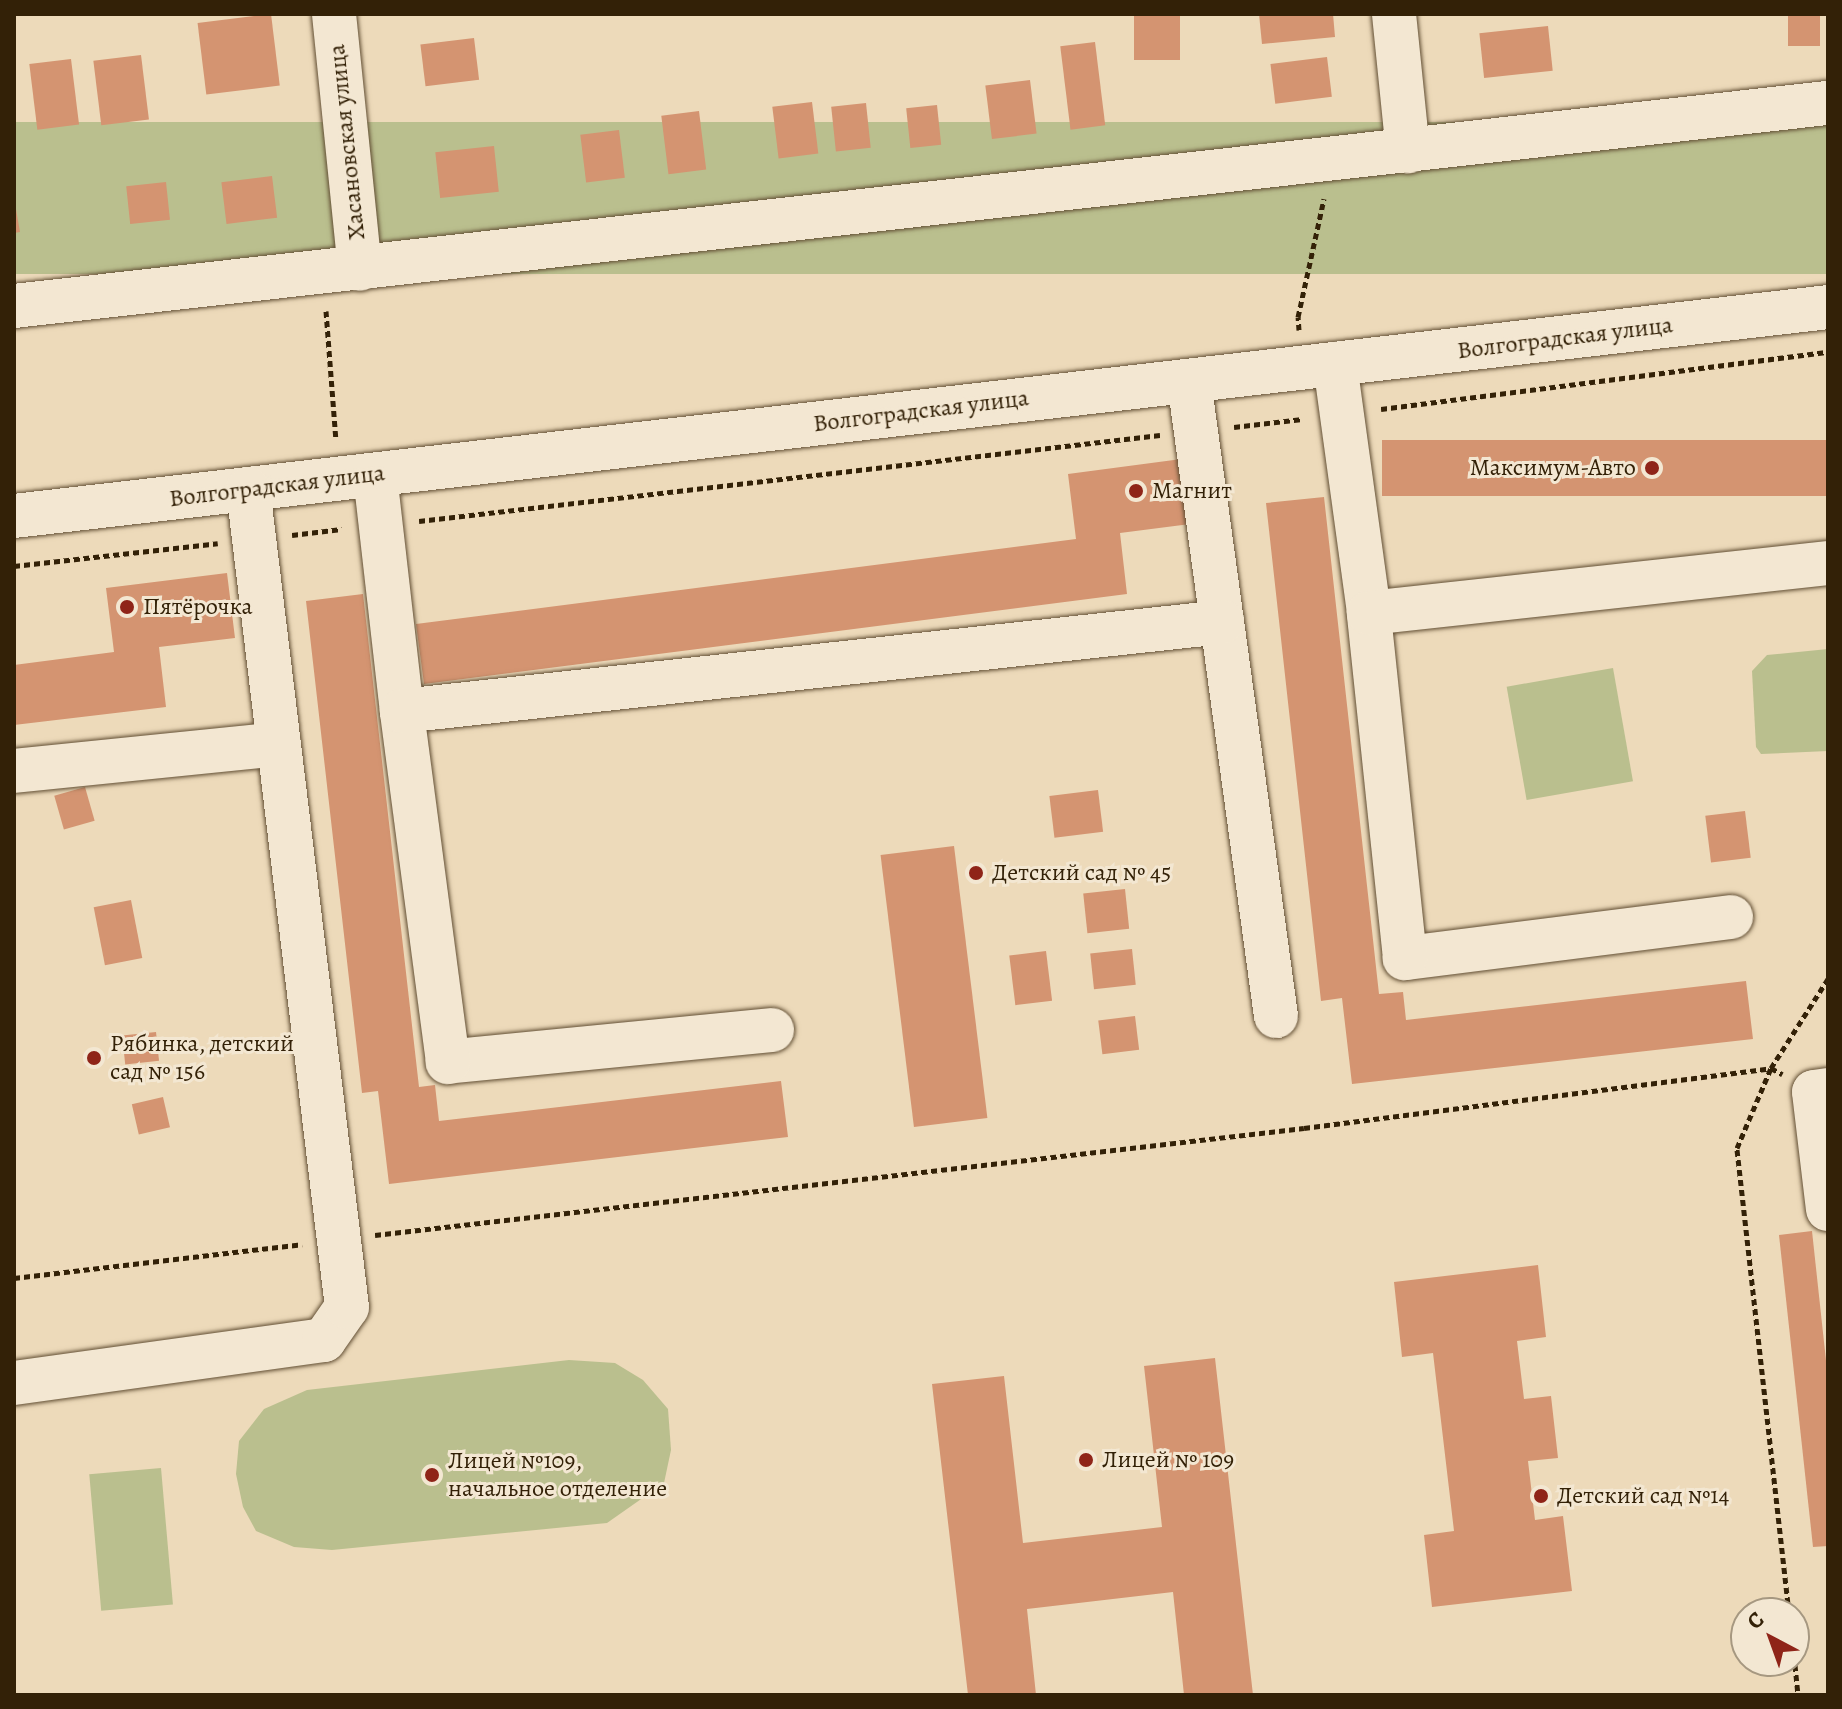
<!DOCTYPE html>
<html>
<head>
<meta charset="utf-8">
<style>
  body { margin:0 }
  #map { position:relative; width:1842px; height:1709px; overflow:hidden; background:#eddaba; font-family:Alegreya,serif }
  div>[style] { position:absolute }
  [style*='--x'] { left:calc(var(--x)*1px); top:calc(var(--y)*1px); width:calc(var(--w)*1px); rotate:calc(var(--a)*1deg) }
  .green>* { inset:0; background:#babf8e; transform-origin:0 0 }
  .building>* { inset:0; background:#d49471; transform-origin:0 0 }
  .path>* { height:5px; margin-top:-2.5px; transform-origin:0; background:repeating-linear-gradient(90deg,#332107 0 6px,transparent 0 10px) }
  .roads { filter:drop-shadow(0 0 2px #624f34) drop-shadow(0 0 2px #624f34) }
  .minor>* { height:44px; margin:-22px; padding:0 22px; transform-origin:22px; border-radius:22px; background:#f3e7d2 }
  .dots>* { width:22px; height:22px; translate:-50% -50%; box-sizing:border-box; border:4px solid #f3e7d2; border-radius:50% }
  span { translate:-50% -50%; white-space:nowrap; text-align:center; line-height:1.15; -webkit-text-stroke:6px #f3e7d2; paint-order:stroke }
  .street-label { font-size:24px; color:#332107 }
  .poi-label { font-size:24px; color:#332107 }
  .right { translate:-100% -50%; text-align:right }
  .left { translate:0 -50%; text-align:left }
  .frame { position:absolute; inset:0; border:16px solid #332107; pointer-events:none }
  .north { position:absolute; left:1730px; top:1597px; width:80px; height:80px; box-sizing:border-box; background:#f3e7d2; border:2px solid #a69881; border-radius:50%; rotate:319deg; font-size:22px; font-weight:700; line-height:32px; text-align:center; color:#332107 }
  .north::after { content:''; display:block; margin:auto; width:28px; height:36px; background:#8f2418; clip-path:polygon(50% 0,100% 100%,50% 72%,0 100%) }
</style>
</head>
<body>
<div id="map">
  <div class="green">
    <div style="left:1828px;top:122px;width:152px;height:1826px;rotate:90deg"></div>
    <div style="clip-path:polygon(1828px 649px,1828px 751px,1761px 754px,1756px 747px,1752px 671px,1767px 655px)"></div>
    <div style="left:1613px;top:668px;width:115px;height:108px;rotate:80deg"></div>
    <div style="clip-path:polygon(569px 1360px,615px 1363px,643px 1380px,668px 1409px,671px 1450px,664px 1483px,607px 1523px,332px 1550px,294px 1547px,256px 1531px,243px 1507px,236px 1474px,239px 1441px,264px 1409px,307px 1390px)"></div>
    <div style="left:161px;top:1468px;width:137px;height:72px;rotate:85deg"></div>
  </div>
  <div class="building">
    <div style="left:271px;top:14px;width:72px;height:74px;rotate:83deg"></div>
    <div style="left:1134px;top:14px;width:46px;height:46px"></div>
    <div style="clip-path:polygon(1259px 14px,1333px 14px,1335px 37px,1262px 44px)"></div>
    <div style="left:1788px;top:14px;width:32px;height:32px"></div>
    <div style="left:1548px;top:26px;width:45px;height:69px;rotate:84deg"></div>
    <div style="left:474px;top:38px;width:42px;height:54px;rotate:83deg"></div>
    <div style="left:1095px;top:42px;width:84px;height:35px;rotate:83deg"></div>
    <div style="left:141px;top:55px;width:65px;height:48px;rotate:83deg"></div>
    <div style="left:1327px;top:57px;width:40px;height:57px;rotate:83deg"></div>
    <div style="left:71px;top:59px;width:66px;height:42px;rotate:83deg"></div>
    <div style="left:1030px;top:80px;width:54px;height:45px;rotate:83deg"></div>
    <div style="left:812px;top:102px;width:52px;height:40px;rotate:83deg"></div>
    <div style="left:866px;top:103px;width:45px;height:35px;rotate:84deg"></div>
    <div style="left:937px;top:105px;width:40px;height:31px;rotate:84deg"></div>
    <div style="left:699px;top:111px;width:59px;height:38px;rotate:83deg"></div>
    <div style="left:619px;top:130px;width:48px;height:39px;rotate:83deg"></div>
    <div style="left:494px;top:146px;width:46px;height:59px;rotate:84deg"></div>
    <div style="left:272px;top:176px;width:42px;height:51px;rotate:83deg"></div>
    <div style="left:166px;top:182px;width:38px;height:40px;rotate:84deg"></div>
    <div style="clip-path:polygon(14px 198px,20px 232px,14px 233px)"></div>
    <div style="left:1828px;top:440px;width:56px;height:446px;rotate:90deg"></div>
    <div style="clip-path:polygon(1189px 458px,1198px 523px,1120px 533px,1127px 594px,424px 684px,416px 624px,1076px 539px,1068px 474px)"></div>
    <div style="clip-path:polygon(1324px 497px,1379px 994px,1403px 992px,1406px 1020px,1746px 981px,1753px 1039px,1352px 1084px,1342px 998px,1321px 1001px,1266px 503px)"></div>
    <div style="clip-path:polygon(227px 573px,235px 638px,159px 647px,166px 707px,14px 725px,14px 665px,114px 652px,106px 588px)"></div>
    <div style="clip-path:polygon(363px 594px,419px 1087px,435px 1085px,439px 1121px,781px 1081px,788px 1137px,389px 1184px,378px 1091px,362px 1093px,306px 601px)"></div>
    <div style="left:85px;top:787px;width:35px;height:32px;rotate:74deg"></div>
    <div style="left:1098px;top:790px;width:42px;height:49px;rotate:83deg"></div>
    <div style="left:1745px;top:811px;width:47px;height:40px;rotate:83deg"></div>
    <div style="left:954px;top:846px;width:274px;height:74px;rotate:83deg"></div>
    <div style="left:1125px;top:889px;width:40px;height:42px;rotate:84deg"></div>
    <div style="left:131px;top:900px;width:59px;height:38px;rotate:79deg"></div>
    <div style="left:1132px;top:949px;width:36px;height:42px;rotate:84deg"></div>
    <div style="left:1046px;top:951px;width:50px;height:37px;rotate:83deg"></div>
    <div style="left:1135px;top:1016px;width:34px;height:37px;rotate:83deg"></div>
    <div style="left:156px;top:1032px;width:29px;height:34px;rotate:84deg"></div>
    <div style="left:163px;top:1097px;width:31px;height:32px;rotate:77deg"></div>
    <div style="clip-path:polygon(1812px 1231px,1828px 1379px,1828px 1546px,1813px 1547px,1779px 1235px)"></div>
    <div style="clip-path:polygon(1538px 1265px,1546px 1337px,1517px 1341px,1524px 1399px,1551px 1396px,1558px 1458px,1528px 1461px,1535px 1520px,1563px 1516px,1572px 1591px,1432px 1607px,1424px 1535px,1454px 1531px,1433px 1353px,1402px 1357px,1394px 1282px)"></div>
    <div style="clip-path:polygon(1215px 1358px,1253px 1695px,1184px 1695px,1173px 1592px,1027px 1609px,1036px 1695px,968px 1695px,932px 1384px,1004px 1376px,1023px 1543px,1162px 1527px,1144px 1366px)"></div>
  </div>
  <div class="path">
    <div style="--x:326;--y:311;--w:129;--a:85.6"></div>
    <div style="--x:1299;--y:330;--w:13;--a:-94"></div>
    <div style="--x:1298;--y:317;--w:121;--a:-77.6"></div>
    <div style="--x:1381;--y:409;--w:451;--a:-7.3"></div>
    <div style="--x:1234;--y:427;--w:69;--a:-6.6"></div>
    <div style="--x:419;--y:521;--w:746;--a:-6.62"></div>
    <div style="--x:292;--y:535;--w:50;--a:-6.8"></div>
    <div style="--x:14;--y:566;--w:205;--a:-6.4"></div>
    <div style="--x:375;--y:1235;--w:935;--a:-6.57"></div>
    <div style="--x:1304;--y:1128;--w:471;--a:-7.3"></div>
    <div style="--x:1771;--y:1068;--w:13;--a:29"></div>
    <div style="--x:14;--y:1278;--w:290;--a:-6.7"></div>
    <div style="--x:1789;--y:1613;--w:468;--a:-96.4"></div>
    <div style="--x:1737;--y:1148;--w:87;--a:-67"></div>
    <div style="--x:1771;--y:1068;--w:106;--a:-57.4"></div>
    <div style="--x:1794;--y:1655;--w:40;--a:84.3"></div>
  </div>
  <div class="roads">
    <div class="minor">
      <div style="--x:334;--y:14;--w:256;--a:84.2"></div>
      <div style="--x:1394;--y:14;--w:138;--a:84.2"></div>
      <div style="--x:14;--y:306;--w:1825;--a:-6.39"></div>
      <div style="--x:1335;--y:364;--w:251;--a:82.2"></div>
      <div style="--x:1189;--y:381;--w:641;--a:82.2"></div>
      <div style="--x:375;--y:475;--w:238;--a:83.5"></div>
      <div style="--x:14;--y:516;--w:1826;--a:-6.57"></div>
      <div style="--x:14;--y:771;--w:266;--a:-5.8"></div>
      <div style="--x:1731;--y:917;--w:329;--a:172.8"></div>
      <div style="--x:1405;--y:958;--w:347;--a:-96"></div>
      <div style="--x:1369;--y:613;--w:462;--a:-6.2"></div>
      <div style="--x:772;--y:1030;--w:326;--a:174.4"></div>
      <div style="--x:448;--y:1062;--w:354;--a:-97.5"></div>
      <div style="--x:402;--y:711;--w:825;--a:-6.19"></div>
      <div style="--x:1828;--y:1090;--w:14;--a:172"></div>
      <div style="--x:1814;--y:1092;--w:118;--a:83.2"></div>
      <div style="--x:14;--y:1383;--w:313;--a:-7.9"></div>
      <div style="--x:324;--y:1340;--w:40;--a:-55.1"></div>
      <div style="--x:347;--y:1307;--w:824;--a:-96.9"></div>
    </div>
  </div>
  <div class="dots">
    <div style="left:1652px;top:468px;background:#8f2418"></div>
    <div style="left:1136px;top:491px;background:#8f2418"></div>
    <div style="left:127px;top:607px;background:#8f2418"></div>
    <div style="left:976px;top:873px;background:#8f2418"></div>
    <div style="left:94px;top:1058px;background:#8f2418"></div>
    <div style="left:1086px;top:1460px;background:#8f2418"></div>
    <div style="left:432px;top:1475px;background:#8f2418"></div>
    <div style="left:1541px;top:1496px;background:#8f2418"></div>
  </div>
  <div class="street-label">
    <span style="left:347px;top:142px;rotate:-96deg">Хасановская улица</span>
    <span style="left:1565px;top:338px;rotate:-7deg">Волгоградская улица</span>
    <span style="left:921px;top:411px;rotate:-7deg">Волгоградская улица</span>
    <span style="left:277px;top:486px;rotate:-7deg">Волгоградская улица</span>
  </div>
  <div class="poi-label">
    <span class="right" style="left:1636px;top:468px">Максимум-Авто</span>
    <span class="left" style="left:1152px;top:491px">Магнит</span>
    <span class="left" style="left:143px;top:607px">Пятёрочка</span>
    <span class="left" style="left:992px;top:873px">Детский сад № 45</span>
    <span class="left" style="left:110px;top:1058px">Рябинка, детский<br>сад № 156</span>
    <span class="left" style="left:1102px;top:1460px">Лицей № 109</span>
    <span class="left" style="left:448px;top:1475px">Лицей №109,<br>начальное отделение</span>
    <span class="left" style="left:1557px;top:1496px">Детский сад №14</span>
  </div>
  <div class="frame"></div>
  <div class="north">С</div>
</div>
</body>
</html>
